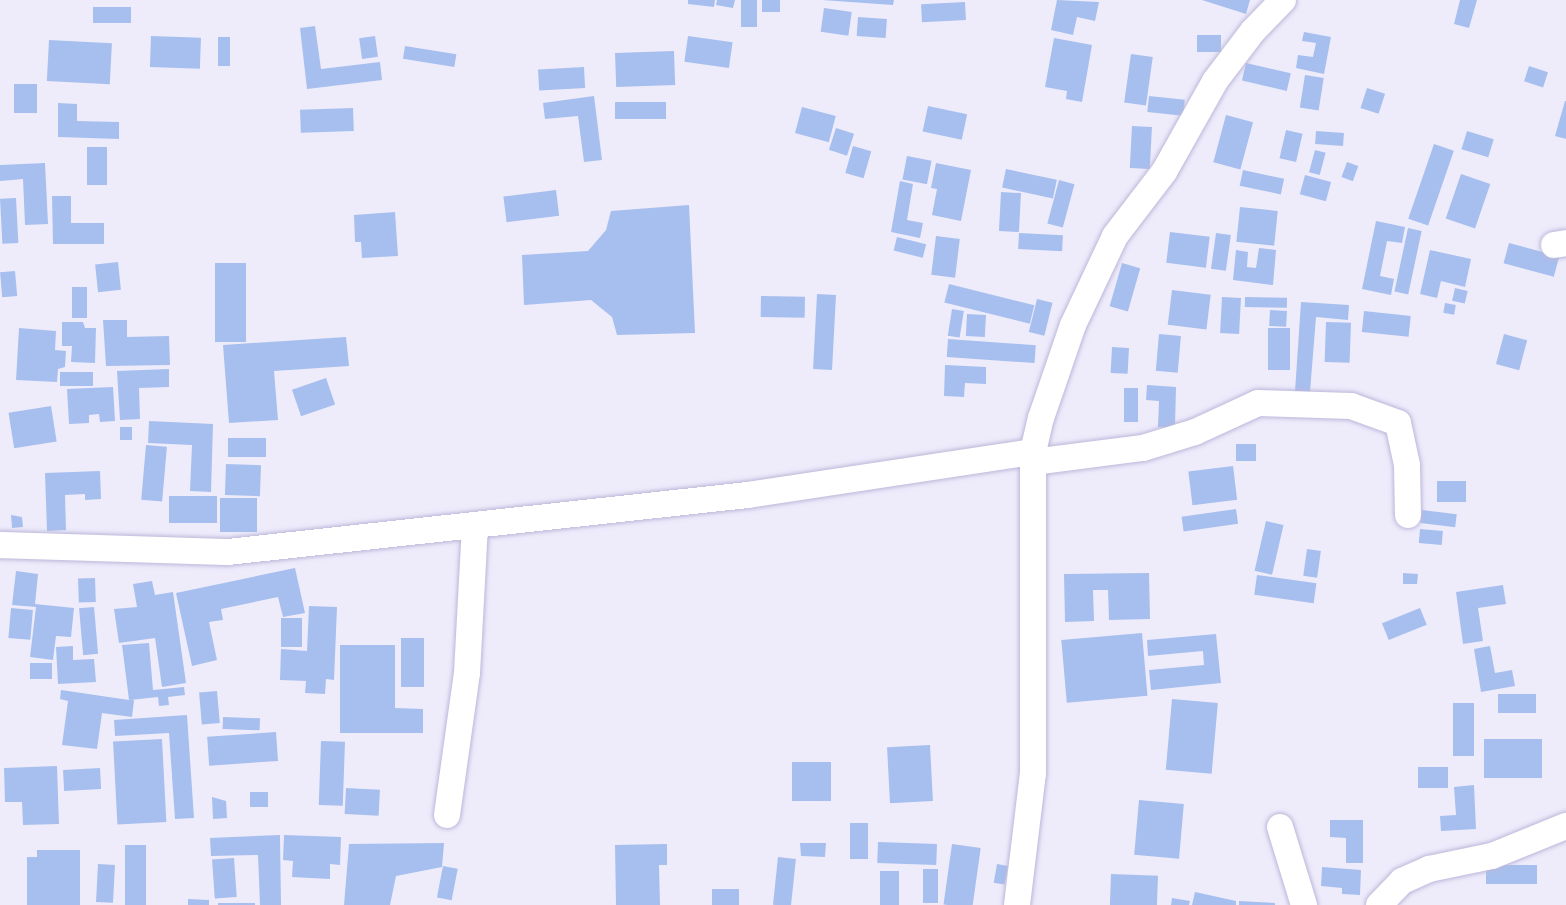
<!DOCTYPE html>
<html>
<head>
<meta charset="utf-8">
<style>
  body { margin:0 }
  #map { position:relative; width:1566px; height:905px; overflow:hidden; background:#eeecfb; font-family:"Golos Text",sans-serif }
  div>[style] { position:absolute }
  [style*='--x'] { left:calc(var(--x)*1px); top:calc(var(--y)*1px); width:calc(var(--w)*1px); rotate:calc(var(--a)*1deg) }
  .building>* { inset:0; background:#a7bfee; transform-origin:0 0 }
  .roads { filter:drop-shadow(0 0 2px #bbb7da) drop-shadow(0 0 2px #bbb7da) }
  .street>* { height:26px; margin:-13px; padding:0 13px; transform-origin:13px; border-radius:13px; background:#fff }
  span { translate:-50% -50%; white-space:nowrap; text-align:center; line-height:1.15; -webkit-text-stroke:4.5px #fbfbfb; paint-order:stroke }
</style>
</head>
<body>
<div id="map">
  <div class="building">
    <div style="clip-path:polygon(688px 0,715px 0,714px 7px,688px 4px)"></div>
    <div style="clip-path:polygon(717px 0,735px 0,733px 8px,716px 5px)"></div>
    <div style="left:741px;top:0;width:16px;height:27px"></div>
    <div style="left:762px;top:0;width:18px;height:12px"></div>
    <div style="clip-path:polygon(822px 0,894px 0,893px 5px)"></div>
    <div style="clip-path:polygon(1057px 0,1099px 2px,1095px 21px,1077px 17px,1073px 35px,1051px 30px)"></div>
    <div style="clip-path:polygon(1202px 0,1250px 0,1246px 14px)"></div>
    <div style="clip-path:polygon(1460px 0,1477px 0,1469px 28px,1454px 24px)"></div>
    <div style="left:965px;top:2px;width:18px;height:44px;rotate:87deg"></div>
    <div style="left:93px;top:7px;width:38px;height:16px"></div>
    <div style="left:824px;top:8px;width:28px;height:24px;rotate:8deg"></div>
    <div style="left:858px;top:17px;width:29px;height:19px;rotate:4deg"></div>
    <div style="clip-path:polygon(315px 26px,321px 69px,380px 62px,382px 80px,307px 89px,300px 28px)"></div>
    <div style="clip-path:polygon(1304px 32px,1331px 37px,1324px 74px,1296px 68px,1298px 55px,1313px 57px,1316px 43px,1302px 41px)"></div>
    <div style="left:1197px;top:35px;width:24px;height:17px"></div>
    <div style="left:151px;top:36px;width:50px;height:31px;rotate:2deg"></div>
    <div style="left:375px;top:36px;width:21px;height:16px;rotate:82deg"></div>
    <div style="left:688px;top:36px;width:45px;height:26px;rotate:8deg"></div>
    <div style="left:218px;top:37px;width:12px;height:29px"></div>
    <div style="clip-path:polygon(1054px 38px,1092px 45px,1082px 102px,1066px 99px,1067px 91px,1045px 87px)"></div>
    <div style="left:49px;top:40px;width:63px;height:41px;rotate:3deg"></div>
    <div style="left:405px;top:46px;width:52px;height:13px;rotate:9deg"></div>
    <div style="left:674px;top:51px;width:34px;height:59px;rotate:88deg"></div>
    <div style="left:1131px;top:54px;width:22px;height:49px;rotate:8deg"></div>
    <div style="left:1246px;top:63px;width:46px;height:18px;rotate:13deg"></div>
    <div style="left:1529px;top:66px;width:20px;height:16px;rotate:18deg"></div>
    <div style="left:584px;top:67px;width:21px;height:46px;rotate:87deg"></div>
    <div style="left:1305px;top:75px;width:19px;height:33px;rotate:9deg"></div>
    <div style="left:14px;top:84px;width:23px;height:29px"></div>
    <div style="left:1367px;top:88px;width:19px;height:21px;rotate:18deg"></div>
    <div style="clip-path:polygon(594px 96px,602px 160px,584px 162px,578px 116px,545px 119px,543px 103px)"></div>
    <div style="left:1149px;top:96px;width:36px;height:16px;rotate:6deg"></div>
    <div style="clip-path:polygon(1565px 101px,1566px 101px,1566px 139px,1555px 136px)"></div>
    <div style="left:615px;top:102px;width:51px;height:17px"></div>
    <div style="clip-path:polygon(58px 103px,77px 104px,77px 121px,119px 122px,119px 139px,58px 137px)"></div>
    <div style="left:928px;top:106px;width:40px;height:26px;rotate:12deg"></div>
    <div style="left:802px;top:107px;width:35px;height:27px;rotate:15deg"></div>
    <div style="left:353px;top:108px;width:23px;height:53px;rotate:88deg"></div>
    <div style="left:1226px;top:115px;width:28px;height:49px;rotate:15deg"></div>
    <div style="left:1132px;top:126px;width:20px;height:42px;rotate:3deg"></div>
    <div style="left:836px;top:128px;width:19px;height:23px;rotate:18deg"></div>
    <div style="left:1286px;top:130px;width:17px;height:29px;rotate:13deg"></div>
    <div style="left:1316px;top:131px;width:28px;height:13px;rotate:4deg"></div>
    <div style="left:1467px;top:131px;width:28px;height:19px;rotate:17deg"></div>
    <div style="left:1434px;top:144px;width:21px;height:79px;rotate:19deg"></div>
    <div style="left:853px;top:146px;width:19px;height:28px;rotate:16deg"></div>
    <div style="left:87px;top:147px;width:20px;height:38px"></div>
    <div style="left:1315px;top:150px;width:11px;height:23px;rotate:15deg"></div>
    <div style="left:907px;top:156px;width:25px;height:24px;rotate:11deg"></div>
    <div style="left:1347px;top:162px;width:12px;height:16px;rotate:20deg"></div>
    <div style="clip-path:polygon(45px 163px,48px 224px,25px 225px,23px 179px,0 181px,0 165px)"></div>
    <div style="clip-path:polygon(936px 163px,971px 170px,961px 221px,932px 215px,937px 189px,931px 188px)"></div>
    <div style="left:1006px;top:169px;width:52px;height:19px;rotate:12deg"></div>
    <div style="left:1243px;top:170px;width:42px;height:16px;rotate:12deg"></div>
    <div style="left:1461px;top:174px;width:31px;height:47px;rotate:19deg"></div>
    <div style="left:1305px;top:175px;width:27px;height:20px;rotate:15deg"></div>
    <div style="left:1059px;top:180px;width:16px;height:45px;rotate:15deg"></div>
    <div style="clip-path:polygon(900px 181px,913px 184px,907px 220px,923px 223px,920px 238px,891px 232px)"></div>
    <div style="left:556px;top:190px;width:26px;height:53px;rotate:83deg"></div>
    <div style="left:1001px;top:192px;width:20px;height:39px;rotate:3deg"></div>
    <div style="clip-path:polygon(52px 196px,71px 196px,71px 223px,104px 223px,104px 244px,53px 244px)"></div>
    <div style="left:16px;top:198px;width:45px;height:16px;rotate:87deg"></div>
    <div style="clip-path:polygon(689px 205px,695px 333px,617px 335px,612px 317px,591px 300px,524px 305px,522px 255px,588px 251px,606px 230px,611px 211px)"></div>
    <div style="left:1240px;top:207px;width:38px;height:35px;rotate:6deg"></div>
    <div style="clip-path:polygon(395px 212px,398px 256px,362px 258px,361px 242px,355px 242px,354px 215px)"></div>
    <div style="clip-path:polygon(1376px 221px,1405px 227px,1402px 243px,1387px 241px,1380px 276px,1394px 279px,1391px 295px,1362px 289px)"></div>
    <div style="left:1408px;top:228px;width:14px;height:65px;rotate:12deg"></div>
    <div style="left:1170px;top:232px;width:40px;height:31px;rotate:7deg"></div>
    <div style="left:1019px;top:233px;width:44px;height:16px;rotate:3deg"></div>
    <div style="left:1216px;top:233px;width:15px;height:36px;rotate:8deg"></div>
    <div style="left:936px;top:236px;width:24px;height:39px;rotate:7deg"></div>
    <div style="left:897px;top:237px;width:30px;height:14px;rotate:14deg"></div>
    <div style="left:1509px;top:243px;width:52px;height:21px;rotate:15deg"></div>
    <div style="clip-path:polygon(1259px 248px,1276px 250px,1273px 285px,1233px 280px,1236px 250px,1248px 252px,1247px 267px,1256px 268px)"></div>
    <div style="clip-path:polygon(1430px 250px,1471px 259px,1465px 287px,1441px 281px,1437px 298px,1420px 294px)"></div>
    <div style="left:118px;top:262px;width:28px;height:23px;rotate:84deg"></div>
    <div style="left:215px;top:263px;width:31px;height:79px"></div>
    <div style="left:1122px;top:263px;width:19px;height:45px;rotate:16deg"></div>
    <div style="left:15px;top:271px;width:25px;height:15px;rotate:85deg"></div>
    <div style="left:949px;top:284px;width:88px;height:19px;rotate:14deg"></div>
    <div style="left:72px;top:287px;width:15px;height:31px"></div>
    <div style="left:1455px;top:288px;width:13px;height:13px;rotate:13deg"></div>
    <div style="left:1172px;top:290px;width:39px;height:35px;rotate:7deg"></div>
    <div style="left:817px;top:294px;width:19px;height:75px;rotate:3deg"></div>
    <div style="left:761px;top:296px;width:44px;height:21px;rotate:1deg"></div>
    <div style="left:1222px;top:297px;width:19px;height:36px;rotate:3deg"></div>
    <div style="left:1245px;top:297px;width:42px;height:10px;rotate:1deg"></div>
    <div style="left:1037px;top:299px;width:16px;height:34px;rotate:14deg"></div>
    <div style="clip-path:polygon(1301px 302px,1349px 305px,1348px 320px,1316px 317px,1310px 392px,1295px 391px)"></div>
    <div style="left:1445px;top:303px;width:11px;height:10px;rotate:10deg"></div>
    <div style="left:952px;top:309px;width:12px;height:27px;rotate:9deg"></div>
    <div style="left:1270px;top:310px;width:17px;height:16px;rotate:3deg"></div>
    <div style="left:1364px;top:311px;width:47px;height:21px;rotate:6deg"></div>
    <div style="left:967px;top:314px;width:19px;height:22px;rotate:3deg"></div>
    <div style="clip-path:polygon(103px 320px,127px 320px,127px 337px,169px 336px,170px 365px,106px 366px)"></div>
    <div style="clip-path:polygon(62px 322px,83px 322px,85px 328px,96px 328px,95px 363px,71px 362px,72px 346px,62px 346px)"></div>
    <div style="left:1326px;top:322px;width:25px;height:40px;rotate:2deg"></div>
    <div style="clip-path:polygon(19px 328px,56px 331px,55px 350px,66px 351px,65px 367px,58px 369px,57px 382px,16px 380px)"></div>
    <div style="left:1268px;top:328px;width:22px;height:42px"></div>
    <div style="left:1159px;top:334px;width:22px;height:37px;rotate:5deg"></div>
    <div style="left:1504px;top:334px;width:24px;height:31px;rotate:15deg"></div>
    <div style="clip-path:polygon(346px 337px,349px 366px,274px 371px,278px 420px,229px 423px,223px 345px)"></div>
    <div style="left:948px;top:339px;width:88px;height:18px;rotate:4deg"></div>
    <div style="left:1112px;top:347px;width:17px;height:26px;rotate:3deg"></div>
    <div style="clip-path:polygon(945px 365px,986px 367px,986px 384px,965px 383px,964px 397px,944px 396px)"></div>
    <div style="clip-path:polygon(169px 369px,169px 387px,139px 388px,140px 419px,120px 420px,117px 371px)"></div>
    <div style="left:60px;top:372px;width:33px;height:14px"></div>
    <div style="left:326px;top:378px;width:28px;height:36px;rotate:71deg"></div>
    <div style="clip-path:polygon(1147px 385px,1176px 387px,1175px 428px,1158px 427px,1159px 401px,1146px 400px)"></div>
    <div style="clip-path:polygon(113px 387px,115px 421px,100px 422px,99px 414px,89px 415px,89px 423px,69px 424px,67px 389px)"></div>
    <div style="left:1124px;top:388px;width:14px;height:34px"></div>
    <div style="left:51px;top:406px;width:36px;height:43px;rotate:81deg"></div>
    <div style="clip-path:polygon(149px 421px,213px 424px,211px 492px,190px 491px,192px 445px,148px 443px)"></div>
    <div style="left:120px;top:427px;width:12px;height:13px"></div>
    <div style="left:228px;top:438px;width:38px;height:19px"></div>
    <div style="left:1256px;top:444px;width:17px;height:20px;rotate:90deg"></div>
    <div style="left:146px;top:445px;width:21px;height:55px;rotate:5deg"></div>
    <div style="left:226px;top:464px;width:35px;height:31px;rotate:2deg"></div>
    <div style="left:1233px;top:466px;width:34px;height:45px;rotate:83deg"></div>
    <div style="clip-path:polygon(100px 471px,101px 499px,85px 500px,85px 494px,65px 495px,66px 530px,47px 531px,45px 473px)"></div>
    <div style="left:1437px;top:481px;width:29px;height:21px"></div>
    <div style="left:217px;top:496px;width:27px;height:48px;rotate:90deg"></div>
    <div style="left:220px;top:498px;width:37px;height:34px"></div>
    <div style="left:1236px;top:509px;width:15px;height:55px;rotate:82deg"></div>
    <div style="left:1422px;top:510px;width:35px;height:13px;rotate:7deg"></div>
    <div style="clip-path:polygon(11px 515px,22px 517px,23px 527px,12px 528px)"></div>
    <div style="left:1266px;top:521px;width:18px;height:51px;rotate:13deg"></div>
    <div style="left:1420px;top:529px;width:23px;height:14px;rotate:5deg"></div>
    <div style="left:1307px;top:549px;width:14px;height:27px;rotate:8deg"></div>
    <div style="clip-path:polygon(295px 568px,305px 613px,283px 617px,278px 597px,221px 609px,223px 620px,209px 622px,217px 660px,192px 666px,176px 593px)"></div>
    <div style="clip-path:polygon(16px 571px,38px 574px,35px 604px,74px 608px,71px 637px,56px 636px,53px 660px,30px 657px,36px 607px,12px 605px)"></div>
    <div style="clip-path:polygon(1149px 573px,1150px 619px,1109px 620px,1108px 590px,1093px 590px,1094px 621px,1065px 622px,1064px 574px)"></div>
    <div style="clip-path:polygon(1403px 573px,1418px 574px,1417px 584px,1403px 584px)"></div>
    <div style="left:1257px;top:575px;width:60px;height:20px;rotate:8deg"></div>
    <div style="left:95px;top:578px;width:24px;height:17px;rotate:88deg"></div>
    <div style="clip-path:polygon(152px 581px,155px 595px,173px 592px,186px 683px,162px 687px,155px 638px,119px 643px,114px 609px,137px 607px,133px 584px)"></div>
    <div style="clip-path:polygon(1503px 585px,1506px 604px,1478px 608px,1483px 641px,1463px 644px,1456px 592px)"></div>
    <div style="clip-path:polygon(309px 606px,337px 607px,334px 680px,326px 679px,325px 694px,305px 693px,306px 681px,280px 680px,281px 649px,307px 651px)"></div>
    <div style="left:94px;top:607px;width:47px;height:15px;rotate:85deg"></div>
    <div style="left:11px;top:608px;width:22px;height:30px;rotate:5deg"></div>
    <div style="left:1420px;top:608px;width:18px;height:41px;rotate:68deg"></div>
    <div style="left:281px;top:618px;width:21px;height:29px"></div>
    <div style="left:1142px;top:633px;width:63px;height:81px;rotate:85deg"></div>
    <div style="clip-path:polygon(1216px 634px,1221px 683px,1151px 690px,1149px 670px,1204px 665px,1203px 651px,1148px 656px,1147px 640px)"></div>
    <div style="left:401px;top:638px;width:23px;height:49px"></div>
    <div style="clip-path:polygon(149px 643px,153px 690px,184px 687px,185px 695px,168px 697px,169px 705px,159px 706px,158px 697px,130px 700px,134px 700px,132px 717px,102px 713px,97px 749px,62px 745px,68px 701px,60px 699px,61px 690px,129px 700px,122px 645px)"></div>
    <div style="clip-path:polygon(340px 645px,395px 645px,395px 708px,423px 709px,423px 733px,340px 733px)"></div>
    <div style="clip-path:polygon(73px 646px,73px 660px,94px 659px,96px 682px,58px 684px,56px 647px)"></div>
    <div style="clip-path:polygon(1490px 646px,1495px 673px,1512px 670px,1515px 686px,1481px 692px,1474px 649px)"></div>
    <div style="left:30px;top:663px;width:22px;height:16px"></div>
    <div style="left:217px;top:691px;width:32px;height:18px;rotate:85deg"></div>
    <div style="left:1498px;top:694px;width:38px;height:19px"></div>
    <div style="left:1172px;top:699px;width:46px;height:71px;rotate:5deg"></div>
    <div style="left:1453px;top:703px;width:21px;height:53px"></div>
    <div style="clip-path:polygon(187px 715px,194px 818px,175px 819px,169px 733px,115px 736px,114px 720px)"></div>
    <div style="left:223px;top:717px;width:37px;height:12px;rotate:2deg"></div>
    <div style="left:276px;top:732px;width:29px;height:69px;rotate:86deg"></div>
    <div style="left:162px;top:739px;width:83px;height:49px;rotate:87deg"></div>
    <div style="left:1484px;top:739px;width:58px;height:39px"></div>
    <div style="left:321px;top:741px;width:24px;height:64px;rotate:2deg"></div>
    <div style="left:930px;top:745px;width:56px;height:43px;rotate:87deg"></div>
    <div style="left:792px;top:762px;width:39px;height:39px"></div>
    <div style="clip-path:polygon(57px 766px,59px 824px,23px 825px,22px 802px,5px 802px,4px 768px)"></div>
    <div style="left:1448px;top:767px;width:21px;height:30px;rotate:90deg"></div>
    <div style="left:100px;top:768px;width:21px;height:37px;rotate:87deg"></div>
    <div style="clip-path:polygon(1474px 785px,1476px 829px,1441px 831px,1440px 816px,1456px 815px,1454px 787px)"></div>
    <div style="left:346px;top:788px;width:34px;height:26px;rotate:3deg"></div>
    <div style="left:250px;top:792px;width:18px;height:15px"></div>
    <div style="clip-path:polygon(212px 797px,226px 801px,227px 818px,213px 819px)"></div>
    <div style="left:1139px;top:800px;width:45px;height:55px;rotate:5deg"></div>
    <div style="clip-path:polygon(1330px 820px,1363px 820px,1363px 863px,1346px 863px,1346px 838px,1330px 837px)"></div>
    <div style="left:850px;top:823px;width:18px;height:36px"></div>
    <div style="clip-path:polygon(280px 835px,281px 905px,260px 905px,258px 855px,211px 856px,210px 838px)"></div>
    <div style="clip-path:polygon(284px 835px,341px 837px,340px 865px,330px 864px,330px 879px,292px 877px,293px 861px,283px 860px)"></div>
    <div style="left:878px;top:842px;width:59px;height:21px;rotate:2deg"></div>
    <div style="clip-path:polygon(444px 843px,442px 867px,396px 876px,390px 905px,344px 905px,349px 844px)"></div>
    <div style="clip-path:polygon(800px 843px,826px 843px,825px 857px,801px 856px)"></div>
    <div style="clip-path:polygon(667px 844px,667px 865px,659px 865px,660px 905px,616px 905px,615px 845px)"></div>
    <div style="left:952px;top:844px;width:29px;height:61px;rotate:8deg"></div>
    <div style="left:125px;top:845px;width:21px;height:60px"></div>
    <div style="clip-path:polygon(37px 850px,80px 850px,80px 905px,27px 905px,27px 857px,37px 857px)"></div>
    <div style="left:778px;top:857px;width:18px;height:48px;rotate:6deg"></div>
    <div style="left:234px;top:858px;width:39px;height:22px;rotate:86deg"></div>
    <div style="left:98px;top:864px;width:17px;height:38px;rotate:3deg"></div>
    <div style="left:997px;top:864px;width:11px;height:19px;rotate:10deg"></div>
    <div style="left:1537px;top:865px;width:19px;height:51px;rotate:90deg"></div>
    <div style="left:443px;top:866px;width:15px;height:32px;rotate:11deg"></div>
    <div style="clip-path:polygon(1322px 867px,1361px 870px,1360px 895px,1342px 894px,1342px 888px,1321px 886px)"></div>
    <div style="left:923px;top:869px;width:15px;height:34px"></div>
    <div style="left:880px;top:871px;width:19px;height:34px"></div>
    <div style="left:1111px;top:874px;width:47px;height:31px;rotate:2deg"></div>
    <div style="left:712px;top:889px;width:27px;height:16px"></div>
    <div style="clip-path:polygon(1195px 892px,1236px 901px,1236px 905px,1192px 905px)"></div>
    <div style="clip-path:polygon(1172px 898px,1190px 901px,1189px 905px,1171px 905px)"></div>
    <div style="clip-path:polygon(188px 899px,209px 900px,209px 905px,188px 905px)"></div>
    <div style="clip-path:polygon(1239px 901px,1275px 903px,1275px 905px,1239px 905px)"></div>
    <div style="left:218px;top:903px;width:37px;height:2px"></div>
  </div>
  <div class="roads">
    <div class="street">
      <div style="--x:1554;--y:245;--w:12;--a:-9"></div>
      <div style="--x:1033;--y:462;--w:111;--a:-7.3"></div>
      <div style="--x:1143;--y:448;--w:54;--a:-17.1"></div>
      <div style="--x:1195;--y:432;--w:69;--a:-24.7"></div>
      <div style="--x:1258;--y:403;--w:93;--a:1.8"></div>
      <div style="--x:1351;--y:406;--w:50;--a:19.9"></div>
      <div style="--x:1398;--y:423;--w:43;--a:77.9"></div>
      <div style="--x:1407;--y:465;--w:50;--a:88.9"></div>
      <div style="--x:0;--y:545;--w:228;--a:1.8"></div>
      <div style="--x:228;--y:552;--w:523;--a:-6.26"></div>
      <div style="--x:748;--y:495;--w:288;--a:-8.6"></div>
      <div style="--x:447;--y:815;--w:143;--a:-82"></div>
      <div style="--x:467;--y:673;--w:148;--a:-86.9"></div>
      <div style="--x:1280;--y:827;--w:82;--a:72.9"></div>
      <div style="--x:1017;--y:905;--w:133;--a:-83.1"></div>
      <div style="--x:1033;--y:773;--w:321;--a:-90"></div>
      <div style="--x:1033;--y:452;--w:35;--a:-77"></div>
      <div style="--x:1041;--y:418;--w:98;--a:-71"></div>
      <div style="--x:1073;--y:325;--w:98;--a:-64.7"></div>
      <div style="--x:1115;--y:236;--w:81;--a:-52.6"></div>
      <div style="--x:1164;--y:172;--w:104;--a:-60.7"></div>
      <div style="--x:1215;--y:81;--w:63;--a:-52.8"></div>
      <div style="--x:1253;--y:31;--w:43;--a:-45.9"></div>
      <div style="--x:1379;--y:905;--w:33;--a:-46"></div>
      <div style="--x:1402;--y:881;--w:30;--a:-24"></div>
      <div style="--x:1429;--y:869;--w:64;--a:-11.7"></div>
      <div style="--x:1492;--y:856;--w:80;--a:-22.1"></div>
    </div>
  </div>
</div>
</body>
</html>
